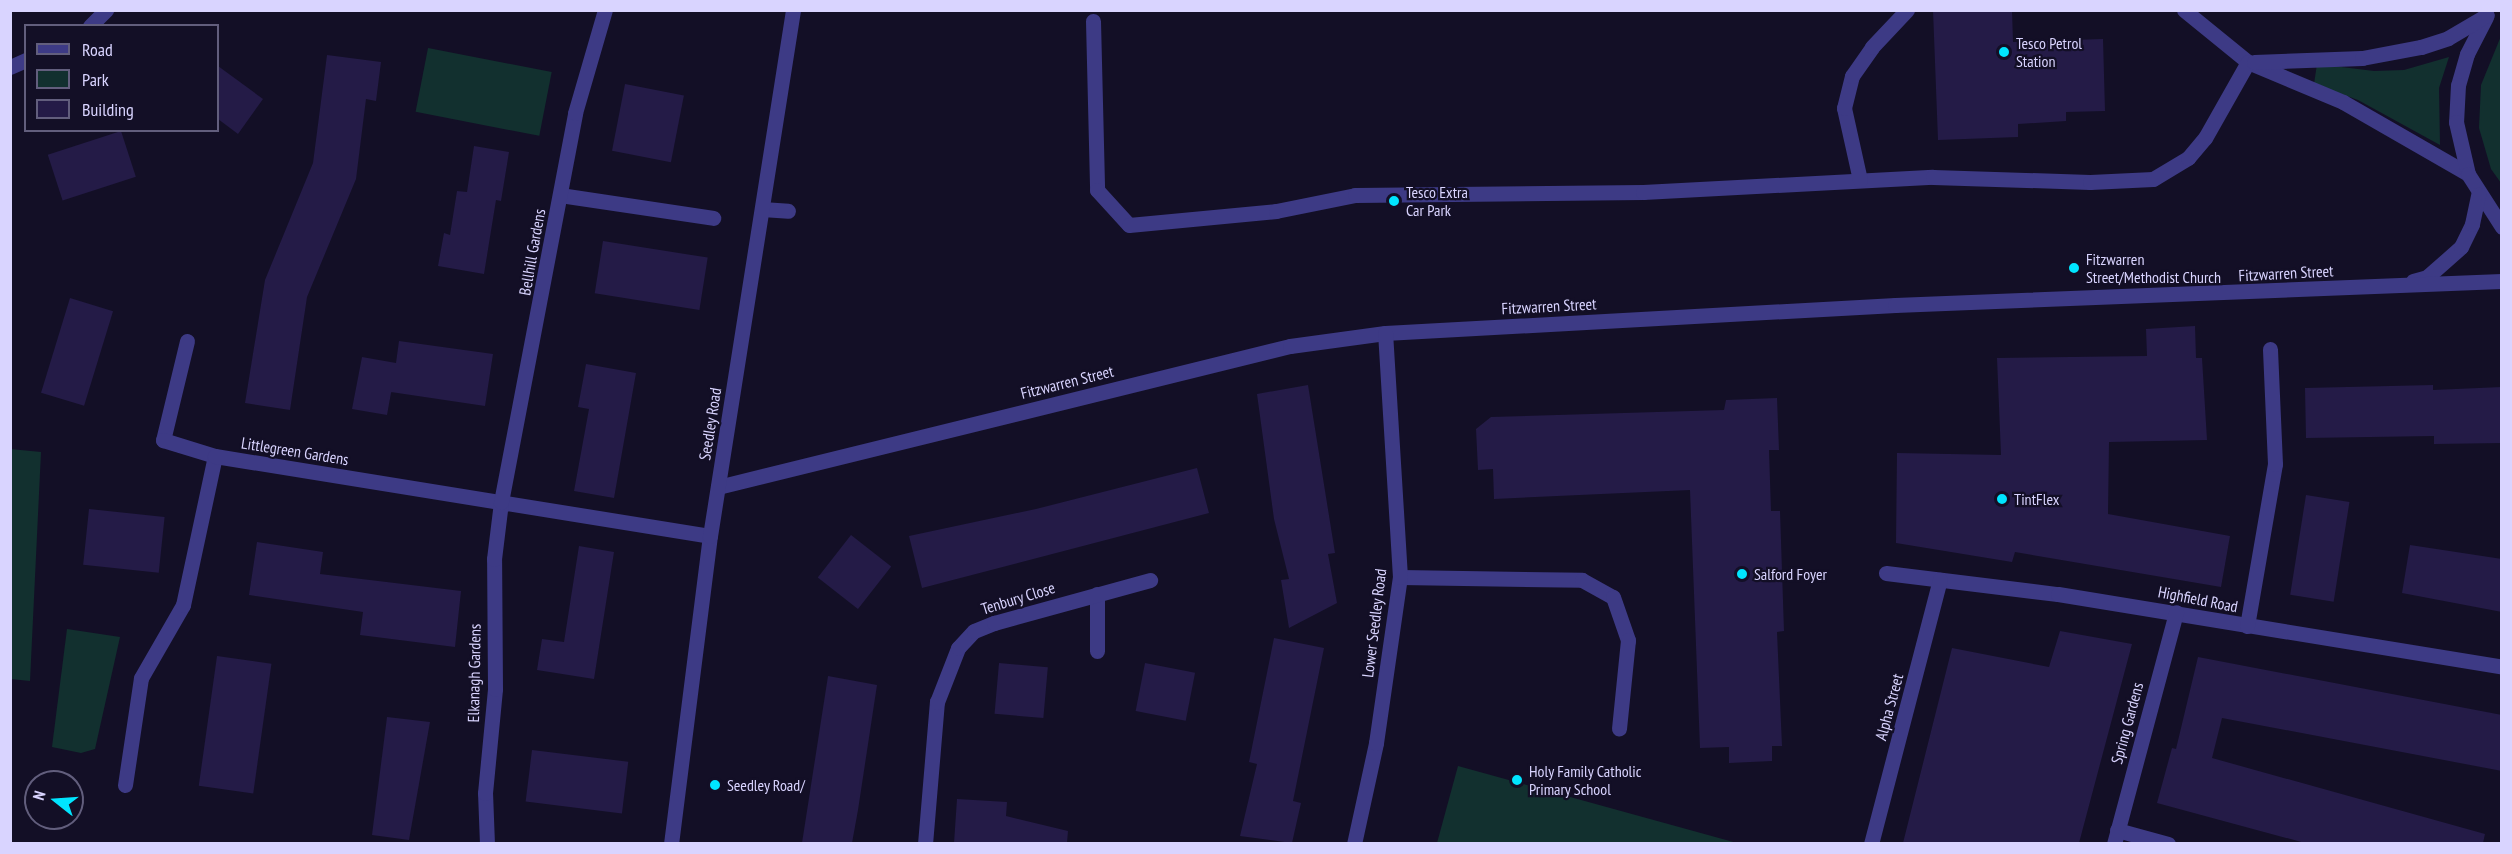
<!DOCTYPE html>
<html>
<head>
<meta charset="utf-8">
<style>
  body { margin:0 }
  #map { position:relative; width:2512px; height:854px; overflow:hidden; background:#130f26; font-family:"PT Sans Narrow",sans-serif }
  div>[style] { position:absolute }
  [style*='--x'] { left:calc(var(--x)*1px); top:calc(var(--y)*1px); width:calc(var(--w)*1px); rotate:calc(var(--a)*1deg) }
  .green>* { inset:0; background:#12302f; transform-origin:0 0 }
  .building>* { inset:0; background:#241b47; transform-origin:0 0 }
  .minor>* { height:15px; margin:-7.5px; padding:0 7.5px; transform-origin:7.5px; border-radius:7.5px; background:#3d3a85 }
  .dots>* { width:16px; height:16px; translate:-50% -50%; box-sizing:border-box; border:3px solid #130f26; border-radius:50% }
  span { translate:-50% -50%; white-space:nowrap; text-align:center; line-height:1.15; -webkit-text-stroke:4.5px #130f26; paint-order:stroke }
  .poi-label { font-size:16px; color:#d9d4ff }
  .left { translate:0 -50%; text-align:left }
  .street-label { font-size:16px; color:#d9d4ff }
  .frame { position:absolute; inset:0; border:12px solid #d9d4ff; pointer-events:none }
  .legend { position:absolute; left:24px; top:24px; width:195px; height:108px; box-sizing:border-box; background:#130f26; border:2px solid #625e7d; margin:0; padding:8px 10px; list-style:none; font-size:18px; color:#d9d4ff }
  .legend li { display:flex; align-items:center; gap:12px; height:30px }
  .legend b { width:30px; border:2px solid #625e7d }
  .north { position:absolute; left:24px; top:770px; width:60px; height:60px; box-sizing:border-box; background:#130f26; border:2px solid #625e7d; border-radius:50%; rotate:287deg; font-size:16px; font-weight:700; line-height:24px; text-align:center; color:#d9d4ff }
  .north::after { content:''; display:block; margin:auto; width:21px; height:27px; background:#00e5ff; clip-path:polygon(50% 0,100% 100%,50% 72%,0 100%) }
</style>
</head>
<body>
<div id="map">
  <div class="green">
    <div style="clip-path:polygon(2501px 36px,2501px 183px,2491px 169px,2479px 128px,2481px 85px)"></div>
    <div style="left:428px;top:48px;width:126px;height:65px;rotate:11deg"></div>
    <div style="clip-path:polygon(2449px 57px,2439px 88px,2440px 145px,2358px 100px,2314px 84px,2317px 64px,2374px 71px,2404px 70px)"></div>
    <div style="clip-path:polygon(10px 449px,41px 452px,30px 681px,11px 679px)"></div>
    <div style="clip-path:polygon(67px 629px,120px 637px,95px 749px,81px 753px,52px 747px)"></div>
    <div style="clip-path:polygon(1458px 766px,1737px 843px,1437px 843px)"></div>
  </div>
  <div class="building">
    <div style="clip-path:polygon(1933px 10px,2012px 10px,2013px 42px,2103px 39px,2105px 111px,2066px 112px,2066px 121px,2018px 124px,2018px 137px,1938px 140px)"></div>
    <div style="clip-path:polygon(327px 55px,381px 62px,376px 101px,366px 99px,356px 179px,307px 297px,290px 410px,245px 403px,265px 280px,313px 163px)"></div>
    <div style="clip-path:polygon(218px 66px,263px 99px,238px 134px,218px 119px)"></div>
    <div style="left:625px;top:84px;width:60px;height:68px;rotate:11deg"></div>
    <div style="left:121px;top:131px;width:48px;height:77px;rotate:72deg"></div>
    <div style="clip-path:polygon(474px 146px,509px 152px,501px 201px,496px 200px,484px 274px,438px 266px,444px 233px,450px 235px,457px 191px,467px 192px)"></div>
    <div style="left:603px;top:241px;width:106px;height:53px;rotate:9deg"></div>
    <div style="left:70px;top:298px;width:45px;height:99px;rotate:17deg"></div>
    <div style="clip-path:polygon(2195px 326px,2196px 358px,2202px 358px,2207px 440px,2109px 442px,2108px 514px,2230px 536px,2221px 587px,2015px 552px,2012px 562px,1896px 543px,1897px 453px,2001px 455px,1997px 358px,2147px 356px,2146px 329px)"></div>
    <div style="clip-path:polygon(399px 341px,493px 354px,485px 406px,391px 392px,396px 365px,387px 415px,352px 409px,362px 357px,396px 363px)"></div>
    <div style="clip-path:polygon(586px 364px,636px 373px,614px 498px,574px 491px,589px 409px,578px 407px)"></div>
    <div style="clip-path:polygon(1308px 385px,1335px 553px,1328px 554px,1337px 603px,1289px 628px,1281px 580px,1289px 579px,1274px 519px,1257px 394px)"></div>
    <div style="clip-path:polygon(2433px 385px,2433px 390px,2502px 387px,2502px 443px,2434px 444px,2434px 436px,2306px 438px,2305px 388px)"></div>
    <div style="clip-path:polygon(1777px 398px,1779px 450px,1769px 450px,1771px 511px,1780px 511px,1784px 631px,1777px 632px,1782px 746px,1772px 746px,1772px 761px,1729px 763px,1729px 747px,1700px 748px,1690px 490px,1494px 499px,1493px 469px,1478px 470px,1476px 429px,1491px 417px,1724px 410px,1726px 400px)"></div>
    <div style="clip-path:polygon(1197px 468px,1209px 513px,922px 588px,909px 536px,1036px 509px)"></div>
    <div style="left:2306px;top:495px;width:44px;height:101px;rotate:9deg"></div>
    <div style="left:89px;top:509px;width:76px;height:56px;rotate:6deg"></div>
    <div style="left:851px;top:535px;width:51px;height:54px;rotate:38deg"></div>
    <div style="clip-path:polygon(257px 542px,323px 552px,320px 574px,461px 591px,455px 647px,360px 635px,363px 612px,249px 595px)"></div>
    <div style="clip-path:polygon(2410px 545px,2502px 559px,2502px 612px,2402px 593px)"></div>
    <div style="clip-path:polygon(579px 546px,614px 552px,594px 679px,537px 670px,542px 639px,564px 642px)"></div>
    <div style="clip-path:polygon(2060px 631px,2132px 644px,2079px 843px,1903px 843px,1952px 648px,2049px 667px)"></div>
    <div style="clip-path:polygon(1274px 638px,1324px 648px,1293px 801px,1301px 803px,1292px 843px,1240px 836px,1257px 764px,1249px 762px)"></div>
    <div style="left:217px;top:656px;width:55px;height:131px;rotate:8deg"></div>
    <div style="clip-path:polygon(2198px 657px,2502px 715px,2502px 771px,2222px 718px,2212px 758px,2485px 834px,2483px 843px,2305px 843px,2157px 803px,2172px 748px,2176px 749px)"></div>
    <div style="left:999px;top:663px;width:49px;height:51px;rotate:5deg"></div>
    <div style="left:1145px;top:663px;width:51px;height:49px;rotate:11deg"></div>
    <div style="clip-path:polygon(828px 676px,877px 685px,858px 810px,852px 843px,802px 843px)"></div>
    <div style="clip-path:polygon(387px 717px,430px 722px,409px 840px,372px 835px)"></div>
    <div style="left:532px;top:750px;width:97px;height:52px;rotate:7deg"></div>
    <div style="clip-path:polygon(957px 799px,1007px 802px,1006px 816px,1068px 831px,1067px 843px,954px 843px)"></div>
  </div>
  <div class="minor">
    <div style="--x:2184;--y:10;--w:82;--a:39.1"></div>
    <div style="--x:2248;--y:62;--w:103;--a:22.8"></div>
    <div style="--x:2343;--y:102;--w:144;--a:29.9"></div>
    <div style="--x:2486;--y:17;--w:42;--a:117.2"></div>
    <div style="--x:2467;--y:54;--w:32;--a:106"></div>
    <div style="--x:2458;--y:85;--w:37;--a:93"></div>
    <div style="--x:2456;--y:122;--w:53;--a:77"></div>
    <div style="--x:2468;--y:174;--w:63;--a:57.3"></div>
    <div style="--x:1093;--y:21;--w:169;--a:88.6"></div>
    <div style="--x:1097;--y:190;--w:47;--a:47.6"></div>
    <div style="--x:1129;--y:225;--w:148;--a:-5.4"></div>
    <div style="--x:1276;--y:211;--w:81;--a:-11.4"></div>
    <div style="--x:1355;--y:195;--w:288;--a:-0.6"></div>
    <div style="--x:1643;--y:192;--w:290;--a:-3"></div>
    <div style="--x:1933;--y:177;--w:157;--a:1.8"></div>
    <div style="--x:2090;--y:182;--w:63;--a:-2.7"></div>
    <div style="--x:2153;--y:179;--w:41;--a:-31"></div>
    <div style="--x:2188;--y:158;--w:26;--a:-50"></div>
    <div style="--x:2205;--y:138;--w:87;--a:-60.5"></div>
    <div style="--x:90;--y:26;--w:23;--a:-45"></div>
    <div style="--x:2254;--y:62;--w:108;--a:-2.1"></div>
    <div style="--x:2362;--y:58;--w:60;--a:-10.6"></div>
    <div style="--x:2421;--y:47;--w:28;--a:-18"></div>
    <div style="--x:2448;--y:38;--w:45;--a:-30.5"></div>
    <div style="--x:10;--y:67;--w:17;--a:-24"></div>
    <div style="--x:1860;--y:180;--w:74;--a:-102.5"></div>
    <div style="--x:1844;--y:108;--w:33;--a:-76"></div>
    <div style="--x:1852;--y:76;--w:35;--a:-55"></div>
    <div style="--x:1872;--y:47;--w:51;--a:-46.6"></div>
    <div style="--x:560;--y:195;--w:155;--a:8.5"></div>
    <div style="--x:762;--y:209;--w:26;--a:4"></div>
    <div style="--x:2413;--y:281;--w:15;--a:-16"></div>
    <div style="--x:2427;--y:277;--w:45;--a:-41.4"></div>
    <div style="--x:2461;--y:247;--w:25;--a:-64"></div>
    <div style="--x:2472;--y:224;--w:30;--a:-78"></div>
    <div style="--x:187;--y:341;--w:102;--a:103.6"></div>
    <div style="--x:163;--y:440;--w:54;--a:17.1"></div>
    <div style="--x:718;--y:487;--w:589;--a:-13.85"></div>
    <div style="--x:1290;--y:346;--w:96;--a:-7.8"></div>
    <div style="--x:1385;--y:333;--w:511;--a:-3.14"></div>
    <div style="--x:1895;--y:305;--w:607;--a:-2.26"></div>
    <div style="--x:1886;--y:573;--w:173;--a:7"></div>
    <div style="--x:2058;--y:594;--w:450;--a:9.3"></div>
    <div style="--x:1400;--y:577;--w:182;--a:0.9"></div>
    <div style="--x:1582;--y:580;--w:35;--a:29"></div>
    <div style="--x:1613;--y:597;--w:46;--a:70.8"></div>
    <div style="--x:1628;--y:640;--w:89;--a:95.8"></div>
    <div style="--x:2247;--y:626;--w:164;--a:-80.2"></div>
    <div style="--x:2275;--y:464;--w:115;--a:-92.5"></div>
    <div style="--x:1097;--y:651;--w:57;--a:-90"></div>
    <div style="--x:125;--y:785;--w:108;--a:-81.5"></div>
    <div style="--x:141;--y:678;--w:84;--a:-60.1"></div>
    <div style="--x:183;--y:605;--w:152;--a:-77.9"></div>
    <div style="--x:215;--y:456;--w:501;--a:9.18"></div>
    <div style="--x:2117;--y:830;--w:53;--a:15.4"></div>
    <div style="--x:487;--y:844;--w:51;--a:-92.2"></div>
    <div style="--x:485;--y:793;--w:104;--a:-84.5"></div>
    <div style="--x:495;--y:689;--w:130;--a:-90.4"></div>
    <div style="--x:494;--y:559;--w:57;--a:-83"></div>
    <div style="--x:501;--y:502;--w:396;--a:-79.2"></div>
    <div style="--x:575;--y:113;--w:107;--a:-73.8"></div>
    <div style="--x:671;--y:844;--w:310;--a:-82.8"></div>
    <div style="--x:710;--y:536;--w:533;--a:-81.03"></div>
    <div style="--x:925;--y:844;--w:143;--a:-85.2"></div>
    <div style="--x:937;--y:702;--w:58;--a:-68.7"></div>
    <div style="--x:958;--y:648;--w:23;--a:-47"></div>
    <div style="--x:974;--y:631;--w:22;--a:-22"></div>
    <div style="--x:994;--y:623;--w:162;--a:-15.4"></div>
    <div style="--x:1354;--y:844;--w:103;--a:-77.7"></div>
    <div style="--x:1376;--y:743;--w:168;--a:-81.8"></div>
    <div style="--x:1400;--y:577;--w:244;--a:-93.5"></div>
    <div style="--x:1871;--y:844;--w:273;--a:-75.4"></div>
    <div style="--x:2114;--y:844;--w:240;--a:-75"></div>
  </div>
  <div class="dots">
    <div style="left:2004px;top:52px;background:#00e5ff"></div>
    <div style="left:1394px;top:201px;background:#00e5ff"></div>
    <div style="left:2074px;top:268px;background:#00e5ff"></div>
    <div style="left:2002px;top:499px;background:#00e5ff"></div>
    <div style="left:1742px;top:574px;background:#00e5ff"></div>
    <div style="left:1517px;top:780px;background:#00e5ff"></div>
    <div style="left:715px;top:785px;background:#00e5ff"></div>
  </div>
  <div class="poi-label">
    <span class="left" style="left:2016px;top:52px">Tesco Petrol<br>Station</span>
    <span class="left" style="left:1406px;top:201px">Tesco Extra<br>Car Park</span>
    <span class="left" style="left:2086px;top:268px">Fitzwarren<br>Street/Methodist Church</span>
    <span class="left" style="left:2014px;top:499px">TintFlex</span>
    <span class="left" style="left:1754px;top:574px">Salford Foyer</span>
    <span class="left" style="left:1529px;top:780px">Holy Family Catholic<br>Primary School</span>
    <span class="left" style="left:727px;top:785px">Seedley Road/</span>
  </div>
  <div class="street-label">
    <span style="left:532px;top:252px;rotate:-80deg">Bellhill Gardens</span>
    <span style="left:2286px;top:273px;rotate:-3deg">Fitzwarren Street</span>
    <span style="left:1549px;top:306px;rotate:-3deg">Fitzwarren Street</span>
    <span style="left:1067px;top:382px;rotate:-14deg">Fitzwarren Street</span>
    <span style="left:710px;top:424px;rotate:-81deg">Seedley Road</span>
    <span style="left:295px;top:451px;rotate:9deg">Littlegreen Gardens</span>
    <span style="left:1018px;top:598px;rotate:-17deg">Tenbury Close</span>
    <span style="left:2198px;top:599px;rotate:11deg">Highfield Road</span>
    <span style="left:1374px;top:623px;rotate:-83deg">Lower Seedley Road</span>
    <span style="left:474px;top:673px;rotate:-89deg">Elkanagh Gardens</span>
    <span style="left:1889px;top:707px;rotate:-75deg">Alpha Street</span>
    <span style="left:2127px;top:723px;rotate:-75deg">Spring Gardens</span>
  </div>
  <div class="frame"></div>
  <ul class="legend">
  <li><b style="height:8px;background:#3d3a85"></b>Road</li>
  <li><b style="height:16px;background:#12302f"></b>Park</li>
  <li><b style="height:16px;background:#241b47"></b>Building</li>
  </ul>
  <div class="north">N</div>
</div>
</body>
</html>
